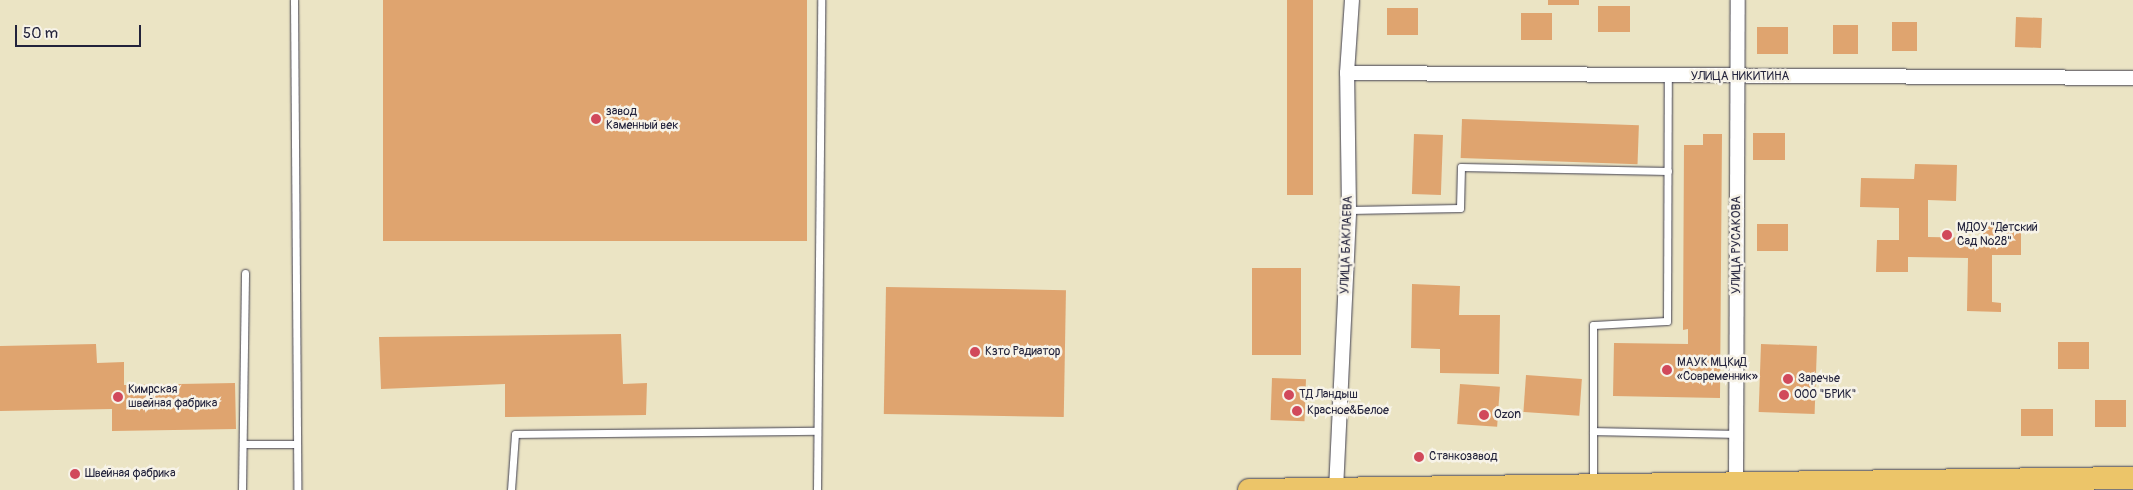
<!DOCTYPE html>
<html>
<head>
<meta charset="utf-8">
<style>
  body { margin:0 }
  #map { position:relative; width:2133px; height:490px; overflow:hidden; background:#ebe4c4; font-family:Pangolin,sans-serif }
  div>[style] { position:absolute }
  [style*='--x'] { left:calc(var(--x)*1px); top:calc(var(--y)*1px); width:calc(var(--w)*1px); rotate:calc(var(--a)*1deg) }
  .building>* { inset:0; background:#dfa46f; transform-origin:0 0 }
  .roads { filter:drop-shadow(0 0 1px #403f50) drop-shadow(0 0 1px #403f50) }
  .service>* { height:7px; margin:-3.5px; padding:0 3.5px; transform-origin:3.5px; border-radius:3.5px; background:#fff }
  .minor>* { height:14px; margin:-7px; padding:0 7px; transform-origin:7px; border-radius:7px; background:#fff }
  .primary>* { height:22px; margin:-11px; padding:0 11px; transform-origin:11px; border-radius:11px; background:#ecc569 }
  .dots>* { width:14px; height:14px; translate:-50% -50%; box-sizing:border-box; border:2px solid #f7f3e8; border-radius:50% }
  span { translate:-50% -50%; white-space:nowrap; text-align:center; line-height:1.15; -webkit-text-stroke:5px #f7f3e8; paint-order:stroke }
  .street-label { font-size:12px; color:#22223b }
  .poi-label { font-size:12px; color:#22223b }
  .left { translate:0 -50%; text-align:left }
  .scale { position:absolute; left:15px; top:25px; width:126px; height:22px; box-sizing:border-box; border:2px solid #22223b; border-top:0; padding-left:6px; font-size:15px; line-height:18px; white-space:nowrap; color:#22223b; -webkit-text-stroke:4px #f7f3e8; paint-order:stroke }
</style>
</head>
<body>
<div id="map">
  <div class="building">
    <div style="left:383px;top:0;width:424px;height:241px"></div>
    <div style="left:1287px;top:0;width:26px;height:195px"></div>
    <div style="left:1548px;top:0;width:31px;height:5px"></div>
    <div style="left:1598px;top:6px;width:32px;height:26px"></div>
    <div style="left:1387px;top:8px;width:31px;height:27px"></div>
    <div style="left:1521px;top:13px;width:31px;height:27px"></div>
    <div style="left:2016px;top:17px;width:26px;height:30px;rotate:2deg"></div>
    <div style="left:1892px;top:22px;width:25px;height:29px"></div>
    <div style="left:1833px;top:25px;width:25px;height:29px"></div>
    <div style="left:1757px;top:27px;width:31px;height:27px"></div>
    <div style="left:1462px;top:119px;width:177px;height:39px;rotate:2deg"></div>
    <div style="left:1753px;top:133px;width:32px;height:27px"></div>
    <div style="left:1414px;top:134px;width:29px;height:60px;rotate:2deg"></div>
    <div style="clip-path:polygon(1703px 134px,1722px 134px,1720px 398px,1613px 396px,1614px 343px,1688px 344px,1688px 329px,1683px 330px,1684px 145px,1703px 145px)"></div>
    <div style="clip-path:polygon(1915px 164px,1957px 165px,1956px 201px,1928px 200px,1928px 237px,1983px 238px,1983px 224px,2021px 225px,2021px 255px,1992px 255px,1992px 302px,2001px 303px,2001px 312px,1967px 311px,1968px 258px,1908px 257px,1908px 272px,1876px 272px,1877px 240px,1899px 240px,1899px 208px,1860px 207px,1861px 178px,1914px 179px)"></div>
    <div style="left:1757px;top:224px;width:31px;height:27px"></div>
    <div style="left:1252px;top:268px;width:49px;height:87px"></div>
    <div style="clip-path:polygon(1412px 284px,1460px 286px,1459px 315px,1500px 315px,1499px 374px,1440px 373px,1440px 349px,1411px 348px)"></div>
    <div style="left:886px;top:287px;width:180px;height:127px;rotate:1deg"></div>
    <div style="clip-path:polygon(621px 334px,623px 384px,647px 383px,646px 415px,505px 417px,505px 384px,381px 389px,379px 337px)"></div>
    <div style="left:2058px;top:342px;width:31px;height:27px"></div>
    <div style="clip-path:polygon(96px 344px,97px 363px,124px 362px,124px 385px,235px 383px,236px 429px,112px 431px,112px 409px,0 411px,0 346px)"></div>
    <div style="left:1761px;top:344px;width:56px;height:68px;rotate:2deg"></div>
    <div style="left:1526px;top:375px;width:56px;height:37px;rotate:4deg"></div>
    <div style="left:1272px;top:378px;width:34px;height:42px;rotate:2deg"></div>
    <div style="left:1460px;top:384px;width:40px;height:40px;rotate:4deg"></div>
    <div style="left:2095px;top:400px;width:31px;height:27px"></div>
    <div style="left:2021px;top:409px;width:32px;height:27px"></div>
  </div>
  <div class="roads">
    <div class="service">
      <div style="--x:294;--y:0;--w:490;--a:89.6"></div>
      <div style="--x:1349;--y:210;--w:111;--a:-1"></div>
      <div style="--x:1460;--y:208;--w:41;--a:-88.6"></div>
      <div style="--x:1461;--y:167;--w:207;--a:1.1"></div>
      <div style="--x:1593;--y:431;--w:143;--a:1.2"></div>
      <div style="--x:243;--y:444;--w:54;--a:0"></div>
      <div style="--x:1593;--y:482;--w:157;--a:-90"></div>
      <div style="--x:1593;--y:325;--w:74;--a:-3.1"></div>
      <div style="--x:1667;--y:321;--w:244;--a:-89.8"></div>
      <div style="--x:242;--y:490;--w:217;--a:-89.2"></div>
      <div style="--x:511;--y:490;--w:56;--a:-85.9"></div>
      <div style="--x:515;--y:434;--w:302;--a:-0.6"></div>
      <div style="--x:817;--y:490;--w:490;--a:-89.5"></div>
    </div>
    <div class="minor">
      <div style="--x:1347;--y:73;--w:786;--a:0.36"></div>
      <div style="--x:1736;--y:489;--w:489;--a:-89.8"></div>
      <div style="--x:1336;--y:490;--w:280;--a:-87.3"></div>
      <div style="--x:1349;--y:210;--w:137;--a:-90.8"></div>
      <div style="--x:1347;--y:73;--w:73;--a:-86.1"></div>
    </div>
    <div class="primary">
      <div style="--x:1249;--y:490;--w:884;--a:-0.78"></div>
    </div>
  </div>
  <div class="dots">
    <div style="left:596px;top:119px;background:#d1495b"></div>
    <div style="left:1947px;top:235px;background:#d1495b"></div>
    <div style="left:975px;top:352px;background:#d1495b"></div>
    <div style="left:1667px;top:370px;background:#d1495b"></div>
    <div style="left:1788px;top:379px;background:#d1495b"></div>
    <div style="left:1289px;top:395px;background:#d1495b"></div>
    <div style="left:1784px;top:395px;background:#d1495b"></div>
    <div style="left:118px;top:397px;background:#d1495b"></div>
    <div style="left:1297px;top:411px;background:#d1495b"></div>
    <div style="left:1484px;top:415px;background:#d1495b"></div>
    <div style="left:1419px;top:457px;background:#d1495b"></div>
    <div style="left:75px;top:474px;background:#d1495b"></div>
  </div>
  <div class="street-label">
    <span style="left:1740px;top:77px">УЛИЦА НИКИТИНА</span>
    <span style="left:1347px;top:245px;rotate:-88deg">УЛИЦА БАКЛАЕВА</span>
    <span style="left:1737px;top:245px;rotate:-90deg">УЛИЦА РУСАКОВА</span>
  </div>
  <div class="poi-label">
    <span class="left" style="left:606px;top:119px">завод<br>Каменный век</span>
    <span class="left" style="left:1957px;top:235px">МДОУ "Детский<br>Сад №28"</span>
    <span class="left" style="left:985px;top:352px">Кзто Радиатор</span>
    <span class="left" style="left:1677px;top:370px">МАУК МЦКиД<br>«Современник»</span>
    <span class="left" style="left:1798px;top:379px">Заречье</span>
    <span class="left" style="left:128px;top:397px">Кимрская<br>швейная фабрика</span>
    <span class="left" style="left:1299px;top:395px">ТД Ландыш</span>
    <span class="left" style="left:1794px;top:395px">ООО "БРИК"</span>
    <span class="left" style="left:1307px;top:411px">Красное&amp;Белое</span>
    <span class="left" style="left:1494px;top:415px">Ozon</span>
    <span class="left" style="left:1429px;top:457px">Станкозавод</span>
    <span class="left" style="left:85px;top:474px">Швейная фабрика</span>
  </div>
  <div class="scale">50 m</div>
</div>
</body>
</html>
